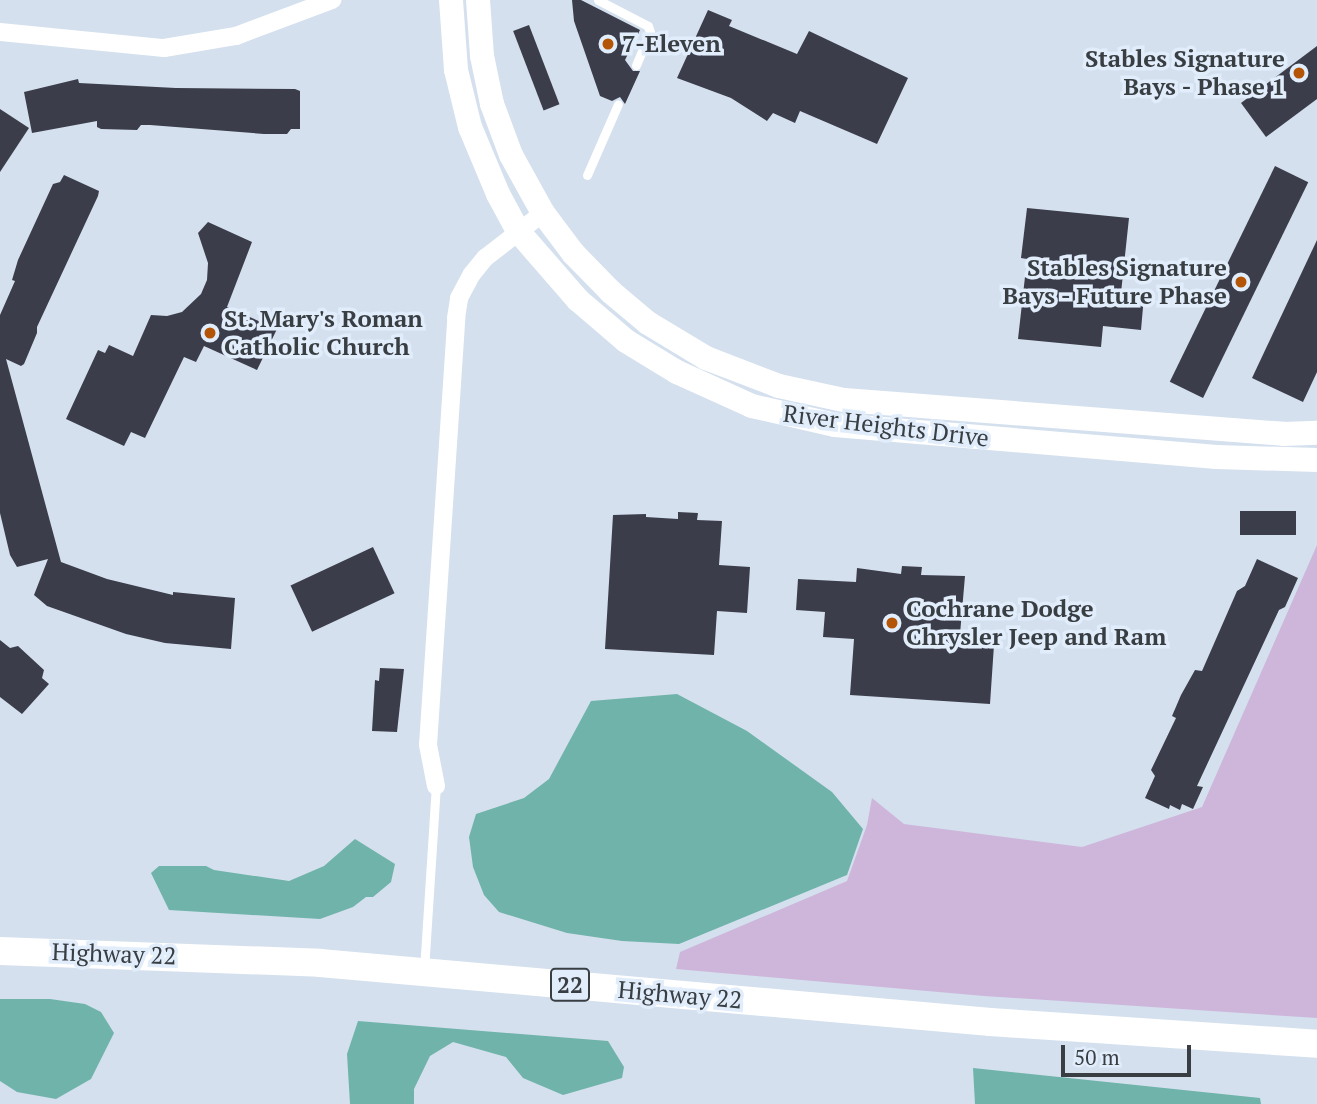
<!DOCTYPE html>
<html>
<head>
<meta charset="utf-8">
<style>
  body { margin:0 }
  #map { position:relative; width:1317px; height:1104px; overflow:hidden; background:#d4e0ee; font-family:"PT Serif",serif }
  div>[style] { position:absolute }
  [style*='--x'] { left:calc(var(--x)*1px); top:calc(var(--y)*1px); width:calc(var(--w)*1px); rotate:calc(var(--a)*1deg) }
  .green>* { inset:0; background:#ceb6db }
  .water>* { inset:0; background:#6fb3aa }
  .building>* { inset:0; background:#3c3d4b; transform-origin:0 0 }
  .lane>* { height:9px; margin:-4.5px; padding:0 4.5px; transform-origin:4.5px; border-radius:4.5px; background:#fff }
  .street>* { height:18px; margin:-9px; padding:0 9px; transform-origin:9px; border-radius:9px; background:#fff }
  .secondary>* { height:24px; margin:-12px; padding:0 12px; transform-origin:12px; border-radius:12px; background:#fff }
  .primary>* { height:28px; margin:-14px; padding:0 14px; transform-origin:14px; border-radius:14px; background:#fff }
  .dots>* { width:19px; height:19px; translate:-50% -50%; box-sizing:border-box; border:4px solid #e1edfb; border-radius:50% }
  span { translate:-50% -50%; white-space:nowrap; text-align:center; line-height:1.15; -webkit-text-stroke:7px #e1edfb; paint-order:stroke }
  .shield-label span { padding:2px 5px; background:#e1edfb; border:2px solid; border-radius:5px; -webkit-text-stroke-width:0 }
  .shield-label { font-size:23px; color:#393e43; font-weight:700 }
  .poi-label { font-size:24px; color:#393e43; font-weight:700 }
  .left { translate:0 -50%; text-align:left }
  .right { translate:-100% -50%; text-align:right }
  .street-label { font-size:24px; color:#393e43 }
  .scale { position:absolute; left:1061px; top:1045px; width:130px; height:32px; box-sizing:border-box; border:4px solid #393e43; border-top:0; padding-left:9px; font-size:21px; line-height:24px; white-space:nowrap; color:#393e43; -webkit-text-stroke:5px #e1edfb; paint-order:stroke }
</style>
</head>
<body>
<div id="map">
  <div class="green">
    <div style="clip-path:polygon(1317px 545px,1317px 1018px,984px 996px,676px 969px,680px 952px,847px 881px,867px 825px,872px 798px,904px 824px,1082px 847px,1202px 807px)"></div>
  </div>
  <div class="water">
    <div style="clip-path:polygon(677px 694px,747px 731px,832px 792px,863px 829px,847px 875px,679px 944px,622px 941px,567px 933px,499px 912px,484px 895px,473px 867px,469px 837px,476px 814px,524px 798px,549px 779px,591px 701px)"></div>
    <div style="clip-path:polygon(355px 839px,395px 864px,391px 882px,373px 897px,366px 897px,353px 907px,320px 919px,169px 910px,151px 873px,159px 866px,206px 866px,214px 870px,289px 881px,324px 866px)"></div>
    <div style="clip-path:polygon(0 999px,50px 999px,85px 1004px,101px 1012px,114px 1033px,91px 1079px,56px 1099px,17px 1092px,0 1081px)"></div>
    <div style="clip-path:polygon(358px 1021px,608px 1041px,624px 1067px,622px 1078px,563px 1095px,523px 1078px,506px 1057px,453px 1042px,430px 1056px,414px 1089px,414px 1104px,350px 1104px,347px 1054px)"></div>
    <div style="clip-path:polygon(973px 1068px,1260px 1098px,1261px 1104px,975px 1104px)"></div>
  </div>
  <div class="building">
    <div style="clip-path:polygon(572px 0,581px 0,640px 30px,625px 60px,633px 71px,640px 71px,625px 104px,620px 97px,612px 101px,600px 96px,574px 21px)"></div>
    <div style="clip-path:polygon(708px 10px,732px 20px,729px 26px,797px 54px,809px 31px,908px 78px,877px 144px,800px 111px,795px 123px,773px 113px,767px 121px,731px 98px,677px 78px)"></div>
    <div style="left:529px;top:25px;width:85px;height:17px;rotate:69deg"></div>
    <div style="clip-path:polygon(1317px 46px,1317px 99px,1266px 137px,1241px 103px)"></div>
    <div style="clip-path:polygon(78px 79px,79px 83px,176px 88px,295px 89px,300px 91px,300px 129px,291px 129px,287px 134px,264px 134px,150px 125px,141px 125px,137px 130px,101px 129px,97px 127px,97px 121px,32px 133px,24px 92px)"></div>
    <div style="clip-path:polygon(0 109px,29px 128px,0 172px)"></div>
    <div style="left:1275px;top:166px;width:37px;height:240px;rotate:26deg"></div>
    <div style="clip-path:polygon(64px 175px,99px 191px,98px 196px,37px 327px,37px 333px,24px 364px,21px 366px,6px 359px,61px 562px,107px 579px,173px 595px,173px 592px,235px 598px,231px 649px,165px 643px,126px 634px,47px 606px,34px 595px,48px 559px,17px 567px,10px 555px,0 513px,0 315px,15px 281px,12px 280px,18px 260px,53px 184px,60px 182px)"></div>
    <div style="clip-path:polygon(1027px 208px,1129px 218px,1121px 293px,1144px 296px,1141px 330px,1103px 326px,1101px 347px,1018px 339px,1027px 259px,1021px 258px)"></div>
    <div style="clip-path:polygon(208px 222px,252px 242px,227px 307px,277px 329px,257px 370px,204px 346px,196px 362px,184px 357px,145px 438px,131px 432px,124px 446px,66px 419px,98px 350px,105px 353px,109px 345px,133px 356px,151px 315px,167px 316px,182px 312px,201px 294px,207px 280px,208px 263px,198px 233px)"></div>
    <div style="clip-path:polygon(1317px 240px,1317px 372px,1303px 402px,1252px 378px)"></div>
    <div style="left:1240px;top:511px;width:56px;height:24px"></div>
    <div style="clip-path:polygon(678px 512px,698px 513px,697px 520px,722px 521px,719px 565px,750px 567px,747px 613px,717px 611px,714px 655px,605px 649px,613px 515px,646px 514px,646px 517px,678px 519px)"></div>
    <div style="left:373px;top:547px;width:51px;height:91px;rotate:65deg"></div>
    <div style="clip-path:polygon(1257px 559px,1298px 578px,1285px 607px,1279px 610px,1197px 786px,1203px 787px,1193px 809px,1182px 804px,1180px 810px,1170px 805px,1169px 809px,1145px 798px,1155px 776px,1151px 770px,1176px 718px,1172px 716px,1181px 695px,1195px 670px,1202px 671px,1237px 591px,1245px 586px)"></div>
    <div style="clip-path:polygon(902px 566px,922px 567px,921px 575px,965px 576px,960px 634px,987px 636px,987px 644px,994px 645px,990px 704px,850px 695px,854px 639px,823px 637px,825px 612px,796px 610px,798px 579px,856px 582px,857px 568px,901px 574px)"></div>
    <div style="clip-path:polygon(0 640px,10px 648px,18px 646px,44px 670px,42px 678px,49px 684px,22px 714px,0 697px)"></div>
    <div style="clip-path:polygon(380px 668px,404px 669px,397px 732px,372px 731px,375px 680px,379px 681px)"></div>
  </div>
  <div class="lane">
    <div style="--x:598;--y:0;--w:56;--a:27.5"></div>
    <div style="--x:648;--y:26;--w:6;--a:72"></div>
    <div style="--x:650;--y:32;--w:36;--a:113"></div>
    <div style="--x:587;--y:175;--w:77;--a:-66.4"></div>
    <div style="--x:424;--y:970;--w:184;--a:-86.3"></div>
  </div>
  <div class="street">
    <div style="--x:0;--y:32;--w:165;--a:5.6"></div>
    <div style="--x:164;--y:48;--w:73;--a:-9.5"></div>
    <div style="--x:236;--y:36;--w:103;--a:-20.6"></div>
    <div style="--x:436;--y:786;--w:42;--a:-101"></div>
    <div style="--x:428;--y:745;--w:428;--a:-86.2"></div>
    <div style="--x:456;--y:318;--w:20;--a:-81"></div>
    <div style="--x:459;--y:298;--w:27;--a:-62"></div>
    <div style="--x:472;--y:274;--w:21;--a:-51"></div>
    <div style="--x:485;--y:258;--w:73;--a:-37.8"></div>
  </div>
  <div class="secondary">
    <div style="--x:451;--y:0;--w:70;--a:85.9"></div>
    <div style="--x:456;--y:70;--w:59;--a:76.2"></div>
    <div style="--x:470;--y:127;--w:73;--a:67.3"></div>
    <div style="--x:498;--y:194;--w:42;--a:61.6"></div>
    <div style="--x:518;--y:231;--w:91;--a:49"></div>
    <div style="--x:578;--y:300;--w:63;--a:40.5"></div>
    <div style="--x:626;--y:341;--w:60;--a:31.3"></div>
    <div style="--x:677;--y:372;--w:82;--a:24.4"></div>
    <div style="--x:752;--y:406;--w:85;--a:12.9"></div>
    <div style="--x:835;--y:425;--w:383;--a:4.8"></div>
    <div style="--x:1217;--y:457;--w:100;--a:1.7"></div>
    <div style="--x:478;--y:0;--w:56;--a:85.9"></div>
    <div style="--x:482;--y:56;--w:49;--a:78.2"></div>
    <div style="--x:492;--y:104;--w:54;--a:69.6"></div>
    <div style="--x:511;--y:155;--w:66;--a:61.1"></div>
    <div style="--x:543;--y:213;--w:50;--a:53.1"></div>
    <div style="--x:573;--y:253;--w:54;--a:45.7"></div>
    <div style="--x:611;--y:292;--w:48;--a:40"></div>
    <div style="--x:648;--y:323;--w:68;--a:31.1"></div>
    <div style="--x:706;--y:358;--w:78;--a:21"></div>
    <div style="--x:779;--y:386;--w:66;--a:12.2"></div>
    <div style="--x:844;--y:400;--w:441;--a:4.4"></div>
    <div style="--x:1284;--y:434;--w:33;--a:-2"></div>
  </div>
  <div class="primary">
    <div style="--x:0;--y:951;--w:320;--a:2.1"></div>
    <div style="--x:320;--y:963;--w:673;--a:5.03"></div>
    <div style="--x:990;--y:1022;--w:328;--a:3.8"></div>
  </div>
  <div class="dots">
    <div style="left:608px;top:44px;background:#b35406"></div>
    <div style="left:1299px;top:73px;background:#b35406"></div>
    <div style="left:1241px;top:282px;background:#b35406"></div>
    <div style="left:210px;top:333px;background:#b35406"></div>
    <div style="left:892px;top:623px;background:#b35406"></div>
  </div>
  <div class="shield-label">
    <span style="left:570px;top:985px">22</span>
  </div>
  <div class="poi-label">
    <span class="left" style="left:622px;top:44px">7-Eleven</span>
    <span class="right" style="left:1285px;top:73px">Stables Signature<br>Bays - Phase 1</span>
    <span class="right" style="left:1227px;top:282px">Stables Signature<br>Bays - Future Phase</span>
    <span class="left" style="left:224px;top:333px">St. Mary's Roman<br>Catholic Church</span>
    <span class="left" style="left:906px;top:623px">Cochrane Dodge<br>Chrysler Jeep and Ram</span>
  </div>
  <div class="street-label">
    <span style="left:886px;top:426px;rotate:7deg">River Heights Drive</span>
    <span style="left:114px;top:954px;rotate:2deg">Highway 22</span>
    <span style="left:680px;top:995px;rotate:5deg">Highway 22</span>
  </div>
  <div class="scale">50 m</div>
</div>
</body>
</html>
